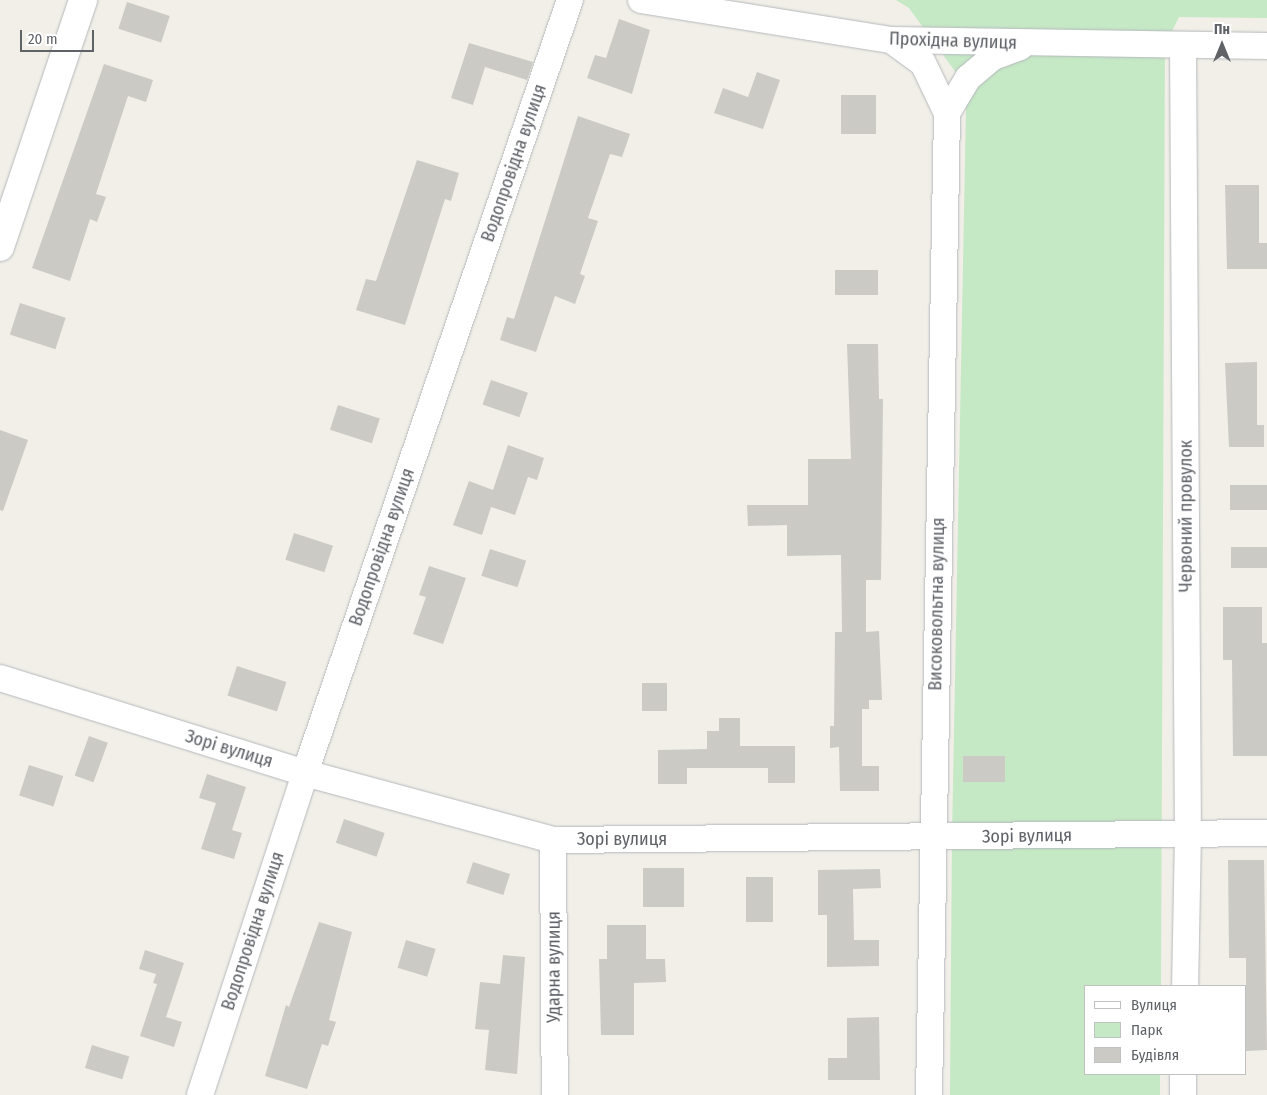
<!DOCTYPE html>
<html>
<head>
<meta charset="utf-8">
<style>
  body { margin:0 }
  #map { position:relative; width:1267px; height:1095px; overflow:hidden; background:#f1efe8; font-family:"Fira Sans Condensed",sans-serif }
  div>[style] { position:absolute }
  [style*='--x'] { left:calc(var(--x)*1px); top:calc(var(--y)*1px); width:calc(var(--w)*1px); rotate:calc(var(--a)*1deg) }
  .green>* { inset:0; background:#c5e8c5 }
  .building>* { inset:0; background:#cccac5; transform-origin:0 0 }
  .roads { filter:drop-shadow(0 0 1px #b5b8bc) drop-shadow(0 0 1px #b5b8bc) }
  .minor>* { height:26px; margin:-13px; padding:0 13px; transform-origin:13px; border-radius:13px; background:#fff }
  .tertiary>* { height:28px; margin:-14px; padding:0 14px; transform-origin:14px; border-radius:14px; background:#fff }
  span { translate:-50% -50%; white-space:nowrap; text-align:center; line-height:1.15; -webkit-text-stroke:4px #fff; paint-order:stroke }
  .street-label { font-size:18px; color:#5f6368 }
  .legend { position:absolute; left:1084px; top:985px; width:162px; height:90px; box-sizing:border-box; background:#fff; border:1px solid #bfc1c3; margin:0; padding:6px 9px; list-style:none; font-size:15px; color:#5f6368 }
  .legend li { display:flex; align-items:center; gap:10px; height:25px }
  .legend b { width:25px; border:1px solid #bfc1c3 }
  .north { position:absolute; left:1197px; top:20px; width:50px; height:50px; -webkit-text-stroke:4px #fff; paint-order:stroke; rotate:0deg; font-size:14px; font-weight:700; line-height:20px; text-align:center; color:#5f6368 }
  .north::after { content:''; display:block; margin:auto; width:18px; height:22px; background:#5f6368; clip-path:polygon(50% 0,100% 100%,50% 72%,0 100%) }
  .scale { position:absolute; left:20px; top:30px; width:74px; height:22px; box-sizing:border-box; border:2px solid #5f6368; border-top:0; padding-left:6px; font-size:15px; line-height:18px; white-space:nowrap; color:#5f6368; -webkit-text-stroke:4px #fff; paint-order:stroke }
</style>
</head>
<body>
<div id="map">
  <div class="green">
    <div style="clip-path:polygon(896px 0,1267px 0,1267px 18px,1179px 17px,1165px 45px,1161px 986px,1086px 986px,1086px 1074px,1160px 1074px,1160px 1095px,950px 1095px,952px 835px,966px 108px,957px 74px,909px 8px)"></div>
  </div>
  <div class="building">
    <div style="left:127px;top:2px;width:45px;height:28px;rotate:18deg"></div>
    <div style="clip-path:polygon(619px 19px,650px 30px,632px 94px,587px 78px,595px 55px,606px 58px)"></div>
    <div style="clip-path:polygon(469px 43px,533px 62px,527px 80px,485px 67px,473px 105px,451px 98px)"></div>
    <div style="clip-path:polygon(104px 64px,153px 80px,146px 102px,128px 96px,96px 194px,106px 197px,97px 222px,90px 219px,70px 281px,32px 268px)"></div>
    <div style="clip-path:polygon(757px 72px,780px 80px,763px 129px,714px 113px,723px 88px,748px 97px)"></div>
    <div style="left:841px;top:95px;width:35px;height:39px"></div>
    <div style="clip-path:polygon(578px 116px,630px 134px,622px 157px,610px 154px,588px 218px,598px 221px,580px 274px,585px 276px,575px 304px,555px 296px,536px 352px,500px 340px,507px 317px,514px 319px)"></div>
    <div style="clip-path:polygon(417px 160px,459px 173px,451px 201px,445px 199px,405px 325px,356px 310px,366px 279px,376px 281px)"></div>
    <div style="clip-path:polygon(1225px 185px,1259px 185px,1259px 243px,1267px 243px,1267px 269px,1227px 269px)"></div>
    <div style="left:878px;top:270px;width:25px;height:43px;rotate:90deg"></div>
    <div style="left:20px;top:303px;width:48px;height:33px;rotate:18deg"></div>
    <div style="clip-path:polygon(847px 344px,878px 344px,879px 399px,883px 399px,881px 580px,866px 580px,866px 632px,879px 631px,882px 700px,869px 700px,869px 709px,862px 709px,862px 766px,879px 766px,879px 791px,840px 791px,839px 747px,830px 748px,830px 726px,834px 726px,835px 632px,842px 632px,841px 555px,787px 556px,787px 525px,748px 526px,747px 505px,808px 505px,808px 459px,851px 459px)"></div>
    <div style="clip-path:polygon(1257px 362px,1257px 425px,1264px 425px,1264px 447px,1229px 447px,1225px 363px)"></div>
    <div style="left:491px;top:380px;width:39px;height:26px;rotate:19deg"></div>
    <div style="left:338px;top:405px;width:44px;height:26px;rotate:18deg"></div>
    <div style="clip-path:polygon(0 430px,28px 440px,3px 511px,0 510px)"></div>
    <div style="clip-path:polygon(508px 445px,544px 458px,537px 480px,528px 477px,515px 515px,491px 507px,482px 535px,453px 525px,469px 481px,493px 490px)"></div>
    <div style="left:1230px;top:485px;width:37px;height:25px"></div>
    <div style="left:294px;top:533px;width:41px;height:28px;rotate:18deg"></div>
    <div style="left:1231px;top:547px;width:36px;height:21px"></div>
    <div style="left:490px;top:549px;width:38px;height:28px;rotate:18deg"></div>
    <div style="clip-path:polygon(429px 566px,466px 578px,443px 644px,413px 634px,426px 597px,419px 595px)"></div>
    <div style="clip-path:polygon(1223px 607px,1262px 607px,1262px 643px,1267px 643px,1267px 756px,1233px 756px,1232px 660px,1223px 660px)"></div>
    <div style="left:237px;top:666px;width:52px;height:31px;rotate:18deg"></div>
    <div style="left:642px;top:683px;width:25px;height:28px"></div>
    <div style="clip-path:polygon(719px 718px,740px 718px,740px 746px,795px 746px,795px 783px,768px 783px,768px 768px,687px 768px,687px 784px,658px 784px,658px 750px,707px 749px,707px 731px,719px 731px)"></div>
    <div style="left:89px;top:736px;width:20px;height:42px;rotate:20deg"></div>
    <div style="left:963px;top:756px;width:42px;height:26px"></div>
    <div style="left:29px;top:765px;width:36px;height:32px;rotate:18deg"></div>
    <div style="clip-path:polygon(207px 774px,246px 787px,232px 830px,242px 833px,234px 859px,201px 849px,216px 803px,199px 798px)"></div>
    <div style="left:344px;top:819px;width:43px;height:25px;rotate:19deg"></div>
    <div style="clip-path:polygon(1228px 860px,1264px 860px,1267px 1050px,1246px 1051px,1246px 958px,1229px 958px)"></div>
    <div style="left:473px;top:862px;width:39px;height:22px;rotate:18deg"></div>
    <div style="left:643px;top:868px;width:41px;height:39px"></div>
    <div style="clip-path:polygon(880px 869px,881px 888px,853px 889px,854px 940px,879px 940px,879px 966px,827px 967px,827px 915px,818px 915px,818px 870px)"></div>
    <div style="left:746px;top:877px;width:27px;height:45px"></div>
    <div style="clip-path:polygon(319px 922px,352px 932px,329px 1020px,336px 1022px,328px 1046px,322px 1044px,307px 1089px,265px 1076px,286px 1005px,289px 1007px)"></div>
    <div style="clip-path:polygon(607px 925px,646px 925px,646px 959px,665px 959px,666px 982px,634px 983px,634px 1035px,601px 1035px,599px 959px,607px 959px)"></div>
    <div style="left:406px;top:940px;width:31px;height:29px;rotate:17deg"></div>
    <div style="clip-path:polygon(145px 950px,184px 963px,166px 1017px,182px 1022px,174px 1047px,140px 1036px,157px 984px,153px 983px,156px 974px,139px 969px)"></div>
    <div style="clip-path:polygon(503px 955px,525px 957px,517px 1074px,485px 1070px,489px 1030px,475px 1029px,480px 982px,500px 984px)"></div>
    <div style="clip-path:polygon(879px 1017px,880px 1080px,828px 1080px,828px 1058px,847px 1058px,847px 1018px)"></div>
    <div style="left:92px;top:1045px;width:39px;height:24px;rotate:17deg"></div>
  </div>
  <div class="roads">
    <div class="minor">
      <div style="--x:641;--y:0;--w:253;--a:9.1"></div>
      <div style="--x:891;--y:40;--w:376;--a:0.9"></div>
      <div style="--x:891;--y:40;--w:39;--a:36"></div>
      <div style="--x:923;--y:63;--w:55;--a:64.4"></div>
      <div style="--x:947;--y:113;--w:982;--a:91.05"></div>
      <div style="--x:1183;--y:46;--w:788;--a:89.64"></div>
      <div style="--x:1188;--y:834;--w:152;--a:91.1"></div>
      <div style="--x:947;--y:113;--w:41;--a:-59"></div>
      <div style="--x:968;--y:78;--w:33;--a:-40"></div>
      <div style="--x:993;--y:57;--w:29;--a:-20"></div>
      <div style="--x:0;--y:678;--w:319;--a:17.3"></div>
      <div style="--x:305;--y:773;--w:257;--a:15.1"></div>
      <div style="--x:553;--y:840;--w:714;--a:-0.56"></div>
      <div style="--x:553;--y:840;--w:255;--a:89.6"></div>
      <div style="--x:200;--y:1095;--w:339;--a:-71.9"></div>
      <div style="--x:305;--y:773;--w:817;--a:-71.08"></div>
      <div style="--x:1183;--y:1095;--w:21;--a:-90"></div>
    </div>
    <div class="tertiary">
      <div style="--x:0;--y:247;--w:261;--a:-71.4"></div>
    </div>
  </div>
  <div class="street-label">
    <span style="left:953px;top:41px;rotate:2deg">Прохідна вулиця</span>
    <span style="left:514px;top:163px;rotate:-71deg">Водопровідна вулиця</span>
    <span style="left:1186px;top:516px;rotate:-90deg">Червоний провулок</span>
    <span style="left:382px;top:547px;rotate:-71deg">Водопровідна вулиця</span>
    <span style="left:937px;top:604px;rotate:-89deg">Високовольтна вулиця</span>
    <span style="left:229px;top:749px;rotate:17deg">Зорі вулиця</span>
    <span style="left:1027px;top:836px;rotate:-1deg">Зорі вулиця</span>
    <span style="left:622px;top:839px">Зорі вулиця</span>
    <span style="left:253px;top:931px;rotate:-72deg">Водопровідна вулиця</span>
    <span style="left:554px;top:967px;rotate:-90deg">Ударна вулиця</span>
  </div>
  <ul class="legend">
  <li><b style="height:6px;background:#fff"></b>Вулиця</li>
  <li><b style="height:14px;background:#c5e8c5"></b>Парк</li>
  <li><b style="height:14px;background:#cccac5"></b>Будівля</li>
  </ul>
  <div class="north">Пн</div>
  <div class="scale">20 m</div>
</div>
</body>
</html>
